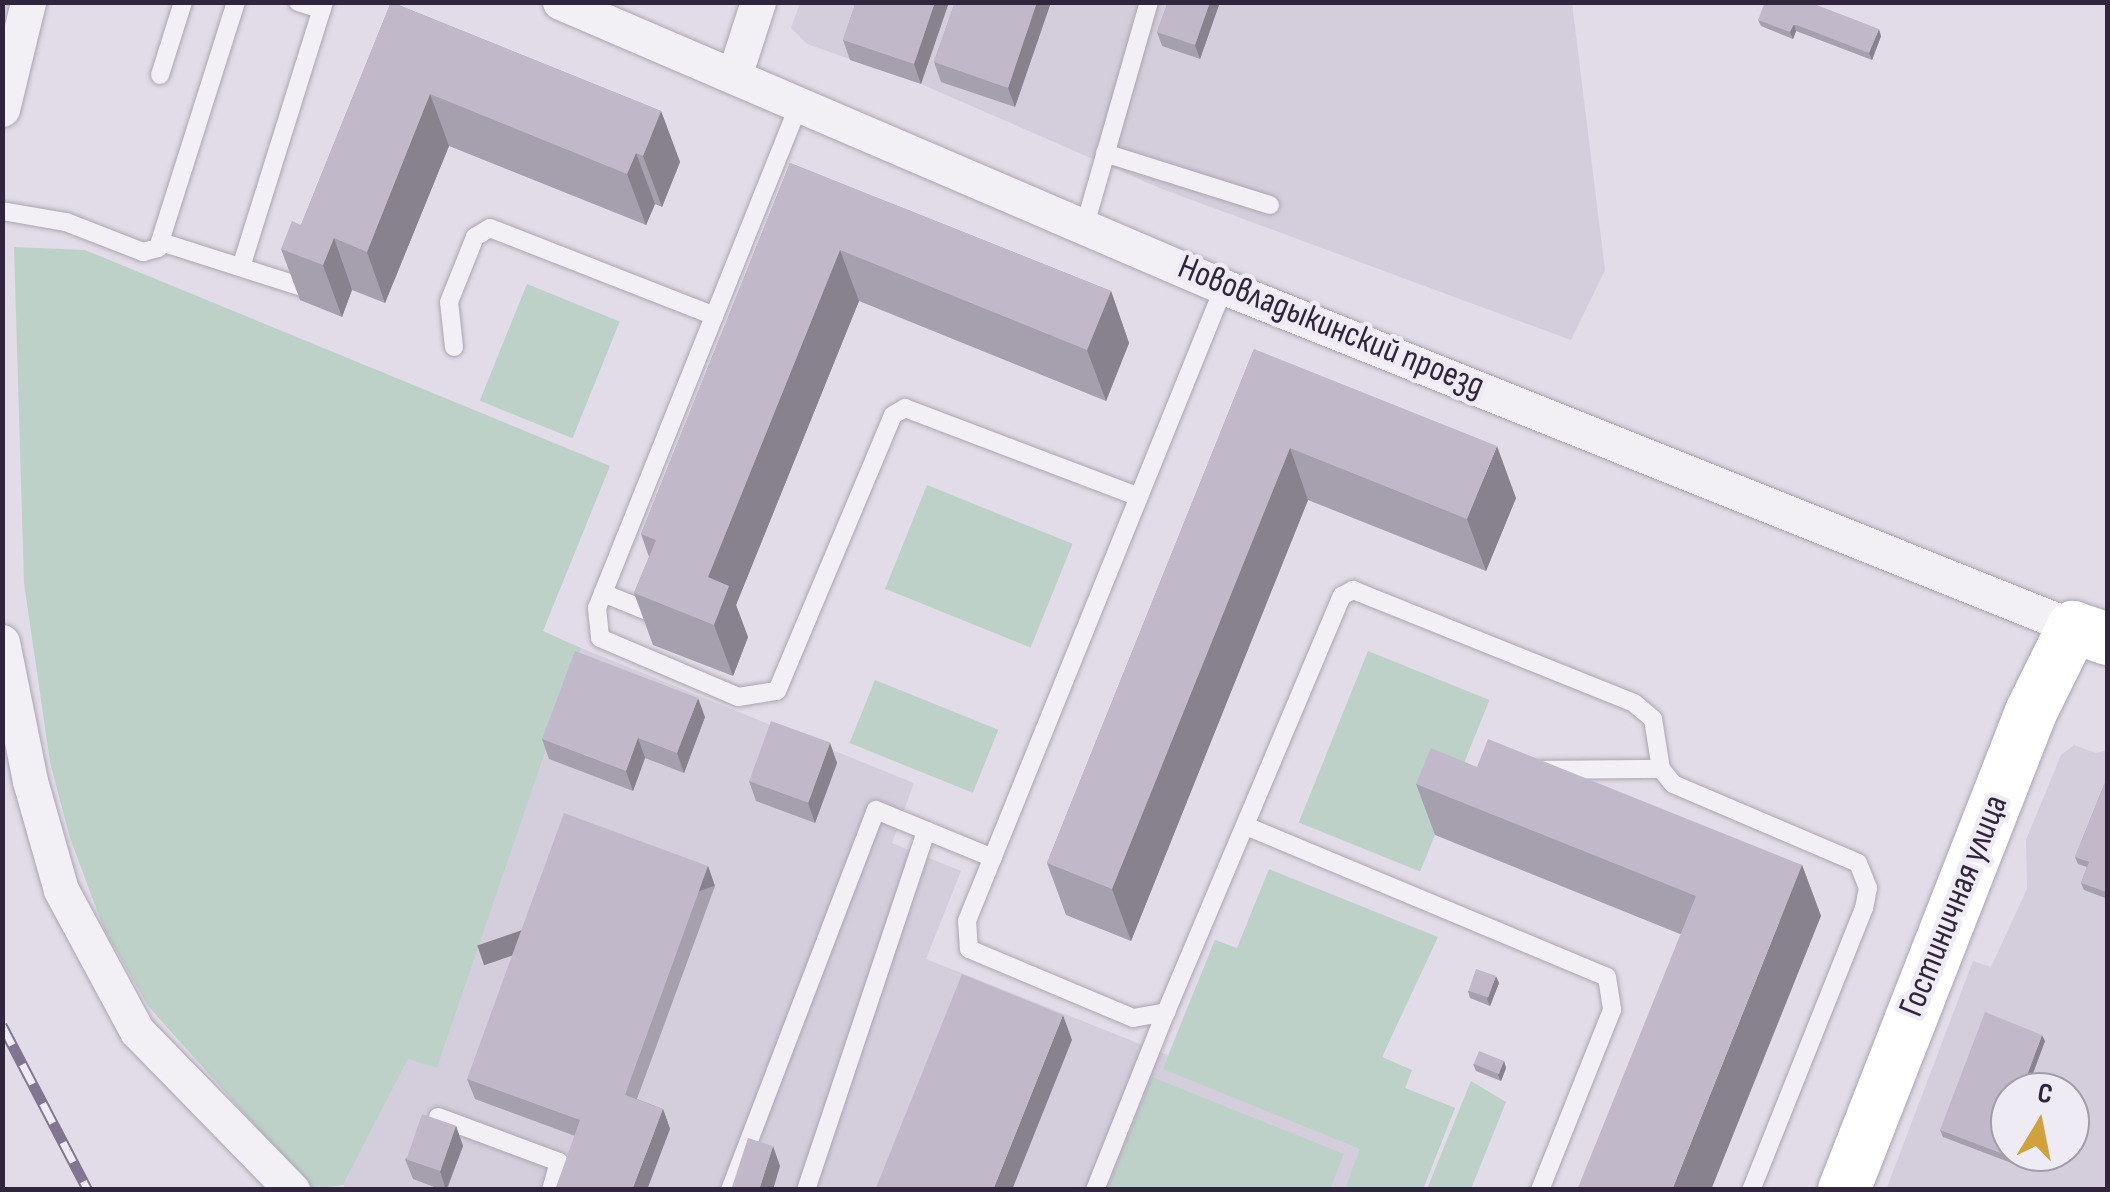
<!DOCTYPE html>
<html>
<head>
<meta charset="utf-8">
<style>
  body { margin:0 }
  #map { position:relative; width:2110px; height:1192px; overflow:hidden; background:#e1dce7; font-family:"Sofia Sans Condensed",sans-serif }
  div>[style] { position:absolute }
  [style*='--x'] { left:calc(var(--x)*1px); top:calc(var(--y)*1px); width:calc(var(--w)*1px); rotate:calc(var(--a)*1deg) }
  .built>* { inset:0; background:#d4cedc }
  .green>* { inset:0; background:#bdd1c8; transform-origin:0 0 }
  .roads { filter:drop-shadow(0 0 2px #aca5b4) drop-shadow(0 0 2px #aca5b4) }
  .lane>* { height:18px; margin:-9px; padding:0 9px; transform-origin:9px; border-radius:9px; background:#f2eff5 }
  .street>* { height:35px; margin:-17.5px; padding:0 17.5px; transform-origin:17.5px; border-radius:17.5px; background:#f2eff5 }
  .secondary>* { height:52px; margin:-26px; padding:0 26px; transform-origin:26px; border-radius:26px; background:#fff }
  .rail>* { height:11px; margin-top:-5.5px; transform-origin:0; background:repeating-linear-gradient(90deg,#efebf4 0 22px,#817591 0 44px); box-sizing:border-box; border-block:2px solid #817591 }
  .wall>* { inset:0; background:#a69fae }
  .shaded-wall>* { inset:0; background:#87828d; transform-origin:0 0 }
  .building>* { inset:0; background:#c1b9ca; transform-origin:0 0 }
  span { translate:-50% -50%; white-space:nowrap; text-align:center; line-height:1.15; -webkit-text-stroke:9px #efebf4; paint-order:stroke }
  .street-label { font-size:35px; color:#30253d }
  .frame { position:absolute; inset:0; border:5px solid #30253d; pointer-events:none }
  .north { position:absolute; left:1990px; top:1072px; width:100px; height:100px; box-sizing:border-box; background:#efebf4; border:2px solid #a39cab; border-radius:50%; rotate:10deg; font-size:28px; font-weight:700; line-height:40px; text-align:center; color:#30253d }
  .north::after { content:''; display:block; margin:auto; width:35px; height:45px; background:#d1a13c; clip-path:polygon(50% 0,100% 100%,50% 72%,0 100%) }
</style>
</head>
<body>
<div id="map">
  <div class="built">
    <div style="clip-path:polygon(800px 2px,1572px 3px,1605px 270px,1571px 340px,1162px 189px,921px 84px,807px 44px,791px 28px)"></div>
    <div style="clip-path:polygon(581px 648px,914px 783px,892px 843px,961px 871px,926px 959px,1168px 1055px,1215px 940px,1399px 1014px,1382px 1058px,1412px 1070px,1405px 1088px,1455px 1108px,1423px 1189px,347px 1190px,343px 1185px,408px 1058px,437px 1068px)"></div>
    <div style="clip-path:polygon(evenodd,2074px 745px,2096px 753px,2107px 750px,2107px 1189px,1886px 1190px,1973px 961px,1991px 967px,2027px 889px,2026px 840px,2061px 755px,2074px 745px,2010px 1092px,2070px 1092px,2070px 1152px,2010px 1152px,2010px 1092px)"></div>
  </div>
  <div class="green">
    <div style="clip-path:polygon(14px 247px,85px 250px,610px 466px,543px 631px,581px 648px,437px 1068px,408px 1059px,343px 1185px,312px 1189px,148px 1006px,104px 929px,70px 838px,50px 762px,24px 583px)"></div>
    <div style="left:527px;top:284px;width:100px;height:126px;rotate:22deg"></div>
    <div style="left:927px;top:485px;width:157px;height:112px;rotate:22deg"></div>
    <div style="left:1368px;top:651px;width:131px;height:185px;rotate:22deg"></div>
    <div style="left:875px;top:680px;width:133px;height:68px;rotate:22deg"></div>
    <div style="clip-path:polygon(1269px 869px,1438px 937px,1382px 1057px,1412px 1070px,1405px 1088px,1455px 1108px,1423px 1189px,1345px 1189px,1360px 1149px,1163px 1069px,1215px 940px,1237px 948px)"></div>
    <div style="clip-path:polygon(1152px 1077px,1344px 1154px,1330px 1189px,1107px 1189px)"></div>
    <div style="clip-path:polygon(1471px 1081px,1506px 1102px,1471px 1189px,1427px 1189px)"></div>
  </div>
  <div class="roads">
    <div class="lane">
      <div style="--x:298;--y:2;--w:25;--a:18"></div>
      <div style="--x:160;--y:75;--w:77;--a:-72.5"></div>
      <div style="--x:800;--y:102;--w:545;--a:111.86"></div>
      <div style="--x:597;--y:608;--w:30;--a:84"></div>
      <div style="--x:600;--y:638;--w:150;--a:23.1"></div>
      <div style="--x:738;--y:697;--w:39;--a:-9"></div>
      <div style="--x:777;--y:691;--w:299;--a:-67.2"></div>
      <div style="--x:893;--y:415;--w:14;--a:-30"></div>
      <div style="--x:905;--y:408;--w:250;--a:20.8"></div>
      <div style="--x:1105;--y:153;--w:173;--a:17.5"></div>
      <div style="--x:2;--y:211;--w:65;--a:9.8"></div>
      <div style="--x:66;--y:222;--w:83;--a:21.3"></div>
      <div style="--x:143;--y:252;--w:16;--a:-15"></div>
      <div style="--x:158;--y:248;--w:258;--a:-72.4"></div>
      <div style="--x:1085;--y:225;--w:232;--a:-74"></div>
      <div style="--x:161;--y:242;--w:151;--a:17.7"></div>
      <div style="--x:241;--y:267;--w:278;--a:-72.6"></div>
      <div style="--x:1224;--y:287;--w:684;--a:112.07"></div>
      <div style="--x:967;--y:921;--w:28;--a:86"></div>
      <div style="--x:969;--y:949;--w:178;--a:22.8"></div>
      <div style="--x:1133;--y:1018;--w:34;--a:-10"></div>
      <div style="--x:1166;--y:1012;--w:452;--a:-67.1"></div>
      <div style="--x:1342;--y:596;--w:13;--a:-29"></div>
      <div style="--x:1353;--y:590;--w:303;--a:21.9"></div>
      <div style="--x:1634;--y:703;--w:25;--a:40"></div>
      <div style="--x:1653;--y:719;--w:51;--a:80.9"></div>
      <div style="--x:1661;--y:769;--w:19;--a:51"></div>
      <div style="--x:1673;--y:784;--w:201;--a:23.1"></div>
      <div style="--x:1858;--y:863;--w:27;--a:68"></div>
      <div style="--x:1868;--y:888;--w:20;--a:101"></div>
      <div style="--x:1864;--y:908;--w:304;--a:111.8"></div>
      <div style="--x:454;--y:347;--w:45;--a:-96.3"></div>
      <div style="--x:449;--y:302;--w:70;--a:-68.2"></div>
      <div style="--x:475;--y:237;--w:17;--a:-31"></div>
      <div style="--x:490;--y:228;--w:241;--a:21.4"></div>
      <div style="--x:603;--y:593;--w:64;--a:22.1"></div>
      <div style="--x:1538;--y:770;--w:123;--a:-0.5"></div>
      <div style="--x:1246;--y:826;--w:391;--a:22.7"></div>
      <div style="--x:1607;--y:977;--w:33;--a:81"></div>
      <div style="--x:1612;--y:1010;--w:194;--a:111.8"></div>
      <div style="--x:438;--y:1117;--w:129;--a:20.4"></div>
      <div style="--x:559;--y:1162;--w:29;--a:106"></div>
      <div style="--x:730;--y:1190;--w:407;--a:-69"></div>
      <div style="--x:876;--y:810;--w:126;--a:22.3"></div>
      <div style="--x:806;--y:1190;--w:379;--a:-71.5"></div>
      <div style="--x:1095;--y:1190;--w:192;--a:-68.3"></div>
    </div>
    <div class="street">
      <div style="--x:560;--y:2;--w:723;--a:23.23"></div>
      <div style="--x:1224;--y:287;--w:915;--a:21.82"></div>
      <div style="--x:735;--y:73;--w:75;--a:-72.1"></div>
      <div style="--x:2;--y:109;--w:110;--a:-76.3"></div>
      <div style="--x:2;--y:642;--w:142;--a:78.6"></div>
      <div style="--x:30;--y:781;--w:113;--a:74.1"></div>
      <div style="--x:61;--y:890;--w:160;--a:61.7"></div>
      <div style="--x:137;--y:1031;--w:222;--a:45.7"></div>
    </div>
    <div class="secondary">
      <div style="--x:1844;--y:1190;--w:513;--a:-68.63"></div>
      <div style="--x:2031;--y:712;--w:95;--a:-63.7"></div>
      <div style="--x:2073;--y:627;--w:37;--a:19"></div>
    </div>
  </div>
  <div class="rail">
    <div style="--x:2;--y:1025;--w:186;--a:62.5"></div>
  </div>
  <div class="wall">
    <div style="clip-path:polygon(391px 2px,661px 111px,680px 162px,662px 207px,655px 204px,646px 225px,449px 146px,385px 303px,352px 290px,342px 317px,300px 300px,281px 249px,301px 225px)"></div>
    <div style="clip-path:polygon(856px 2px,949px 2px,921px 84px,850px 60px,843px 40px)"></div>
    <div style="clip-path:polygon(955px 2px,1051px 2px,1015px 107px,941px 82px,934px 62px)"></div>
    <div style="clip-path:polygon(1168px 2px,1220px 2px,1200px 59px,1162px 46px,1157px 32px)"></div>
    <div style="clip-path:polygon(1758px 20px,1881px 36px,1872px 60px,1796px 31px,1793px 39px,1761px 26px)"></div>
    <div style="clip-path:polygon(790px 163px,1111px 291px,1129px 343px,1106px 401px,859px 301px,736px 605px,748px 637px,733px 676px,653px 645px,634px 593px,649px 557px,641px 534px)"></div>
    <div style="clip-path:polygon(1254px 349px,1516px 498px,1486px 571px,1308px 500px,1131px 941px,1066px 915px,1047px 863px)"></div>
    <div style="clip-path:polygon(705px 717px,684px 773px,645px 758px,633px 791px,549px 759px,542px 739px)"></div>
    <div style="clip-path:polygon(830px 743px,837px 763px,815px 823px,756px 801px,749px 781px)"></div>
    <div style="clip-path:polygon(1477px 767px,1802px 865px,1821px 916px,1680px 934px,1435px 835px,1416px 784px)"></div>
    <div style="clip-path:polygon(2108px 775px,2108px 899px,2084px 890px,2081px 883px,2087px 867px,2078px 864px,2075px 857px)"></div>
    <div style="clip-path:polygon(708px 866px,715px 886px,637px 1099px,663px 1109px,670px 1129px,575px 1136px,475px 1099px,467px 1079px)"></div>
    <div style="clip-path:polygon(1499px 983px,1490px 1006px,1470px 998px,1468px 991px)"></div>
    <div style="clip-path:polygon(2045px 1041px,2026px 1092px,2010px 1092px,2014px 1164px,1943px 1137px,1940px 1130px)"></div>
    <div style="clip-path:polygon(1504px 1061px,1506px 1068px,1501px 1081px,1476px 1071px,1473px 1064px)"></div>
    <div style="clip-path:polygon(456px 1126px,463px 1146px,447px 1190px,442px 1190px,413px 1179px,405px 1159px)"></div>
  </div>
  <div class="shaded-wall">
    <div style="clip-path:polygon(935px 2px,949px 2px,921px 84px,914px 64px)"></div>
    <div style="clip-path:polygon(1037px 2px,1051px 2px,1015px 107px,1008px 88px)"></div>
    <div style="clip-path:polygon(1210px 2px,1220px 2px,1200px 59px,1195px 45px)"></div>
    <div style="clip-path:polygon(1794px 24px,1796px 31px,1793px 39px,1790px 32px)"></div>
    <div style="clip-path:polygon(1879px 29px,1881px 36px,1872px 60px,1869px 53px)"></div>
    <div style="clip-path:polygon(430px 94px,449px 146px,385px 303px,367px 252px)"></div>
    <div style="clip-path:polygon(661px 111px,680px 162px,662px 207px,643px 156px)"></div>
    <div style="clip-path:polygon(636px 153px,655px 204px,646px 225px,627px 174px)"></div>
    <div style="clip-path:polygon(334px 238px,352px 290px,342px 317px,323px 265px)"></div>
    <div style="clip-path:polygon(840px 250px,859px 301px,736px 605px,748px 637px,733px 676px,714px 625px,708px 577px)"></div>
    <div style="clip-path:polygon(1111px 291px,1129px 343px,1106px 401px,1087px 350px)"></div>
    <div style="clip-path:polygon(1497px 446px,1516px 498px,1486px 571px,1467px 519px)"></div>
    <div style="clip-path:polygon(1290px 448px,1308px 500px,1131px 941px,1112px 889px)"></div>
    <div style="clip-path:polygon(698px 698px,705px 717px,684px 773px,677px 753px)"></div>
    <div style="clip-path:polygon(638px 738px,645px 758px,633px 791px,626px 771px)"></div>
    <div style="clip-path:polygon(830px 743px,837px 763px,815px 823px,808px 803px)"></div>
    <div style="clip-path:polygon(1802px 865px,1821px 916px,1711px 1190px,1672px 1190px)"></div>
    <div style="left:708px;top:866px;width:21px;height:244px;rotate:71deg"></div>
    <div style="clip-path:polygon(1496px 976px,1499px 983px,1490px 1006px,1487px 999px)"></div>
    <div style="clip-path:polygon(1063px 1015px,1072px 1040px,1012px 1190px,993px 1190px)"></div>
    <div style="clip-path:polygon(2042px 1035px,2045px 1041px,2026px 1092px,2021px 1092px)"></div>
    <div style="clip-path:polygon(1504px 1061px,1506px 1068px,1501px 1081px,1498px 1075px)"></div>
    <div style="clip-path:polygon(663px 1109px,670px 1129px,647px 1190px,632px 1190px)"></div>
    <div style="clip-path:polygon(456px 1126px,463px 1146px,446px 1190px,440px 1171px)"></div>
    <div style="clip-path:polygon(773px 1146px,780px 1166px,773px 1190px,759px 1190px)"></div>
    <div style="clip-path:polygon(2013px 1152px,2018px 1152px,2014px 1164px,2011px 1157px)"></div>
  </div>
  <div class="building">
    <div style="clip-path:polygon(391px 2px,661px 111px,643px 156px,636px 153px,627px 174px,430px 94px,367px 252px,334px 238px,323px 265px,281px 249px,292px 221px,301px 225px)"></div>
    <div style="clip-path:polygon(856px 2px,935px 2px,914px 64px,843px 40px)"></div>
    <div style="clip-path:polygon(955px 2px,1037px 2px,1008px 88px,934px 62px)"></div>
    <div style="clip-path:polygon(1168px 2px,1210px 2px,1195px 45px,1157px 32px)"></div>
    <div style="clip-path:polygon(1765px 2px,1809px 2px,1879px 29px,1869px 53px,1794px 24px,1790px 32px,1758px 20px)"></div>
    <div style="clip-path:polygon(790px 163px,1111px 291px,1087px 350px,840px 250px,708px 577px,729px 586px,714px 625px,634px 593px,656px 540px,641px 534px)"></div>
    <div style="clip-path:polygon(1254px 349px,1497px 446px,1467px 519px,1290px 448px,1112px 889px,1047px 863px)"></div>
    <div style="clip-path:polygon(575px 651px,698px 698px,677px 753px,638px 738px,626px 771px,542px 739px)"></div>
    <div style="left:771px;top:721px;width:63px;height:64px;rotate:20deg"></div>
    <div style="clip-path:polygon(1488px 739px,1802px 865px,1672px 1190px,1577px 1190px,1696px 896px,1416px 784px,1431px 748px,1477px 767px)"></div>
    <div style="clip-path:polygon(2108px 775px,2108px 888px,2106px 892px,2081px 883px,2089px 862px,2075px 857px)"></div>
    <div style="clip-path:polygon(564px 813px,708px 866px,625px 1095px,663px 1109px,632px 1190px,555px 1190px,580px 1120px,467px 1079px)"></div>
    <div style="left:1476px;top:969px;width:21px;height:23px;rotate:19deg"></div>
    <div style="clip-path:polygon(962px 974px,1063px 1015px,993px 1190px,875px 1190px)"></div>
    <div style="clip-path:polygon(1985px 1012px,2042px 1035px,2021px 1092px,2010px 1092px,2010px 1152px,2013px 1152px,2011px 1157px,1940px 1130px)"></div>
    <div style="left:1479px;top:1051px;width:27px;height:14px;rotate:22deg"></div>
    <div style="left:422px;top:1114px;width:36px;height:48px;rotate:19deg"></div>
    <div style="clip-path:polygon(748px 1138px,773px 1146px,759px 1190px,731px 1190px)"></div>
  </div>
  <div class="street-label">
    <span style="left:1331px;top:327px;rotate:22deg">Нововладыкинский проезд</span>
    <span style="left:1954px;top:906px;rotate:-68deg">Гостиничная улица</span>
  </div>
  <div class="frame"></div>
  <div class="north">С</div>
</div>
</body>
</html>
